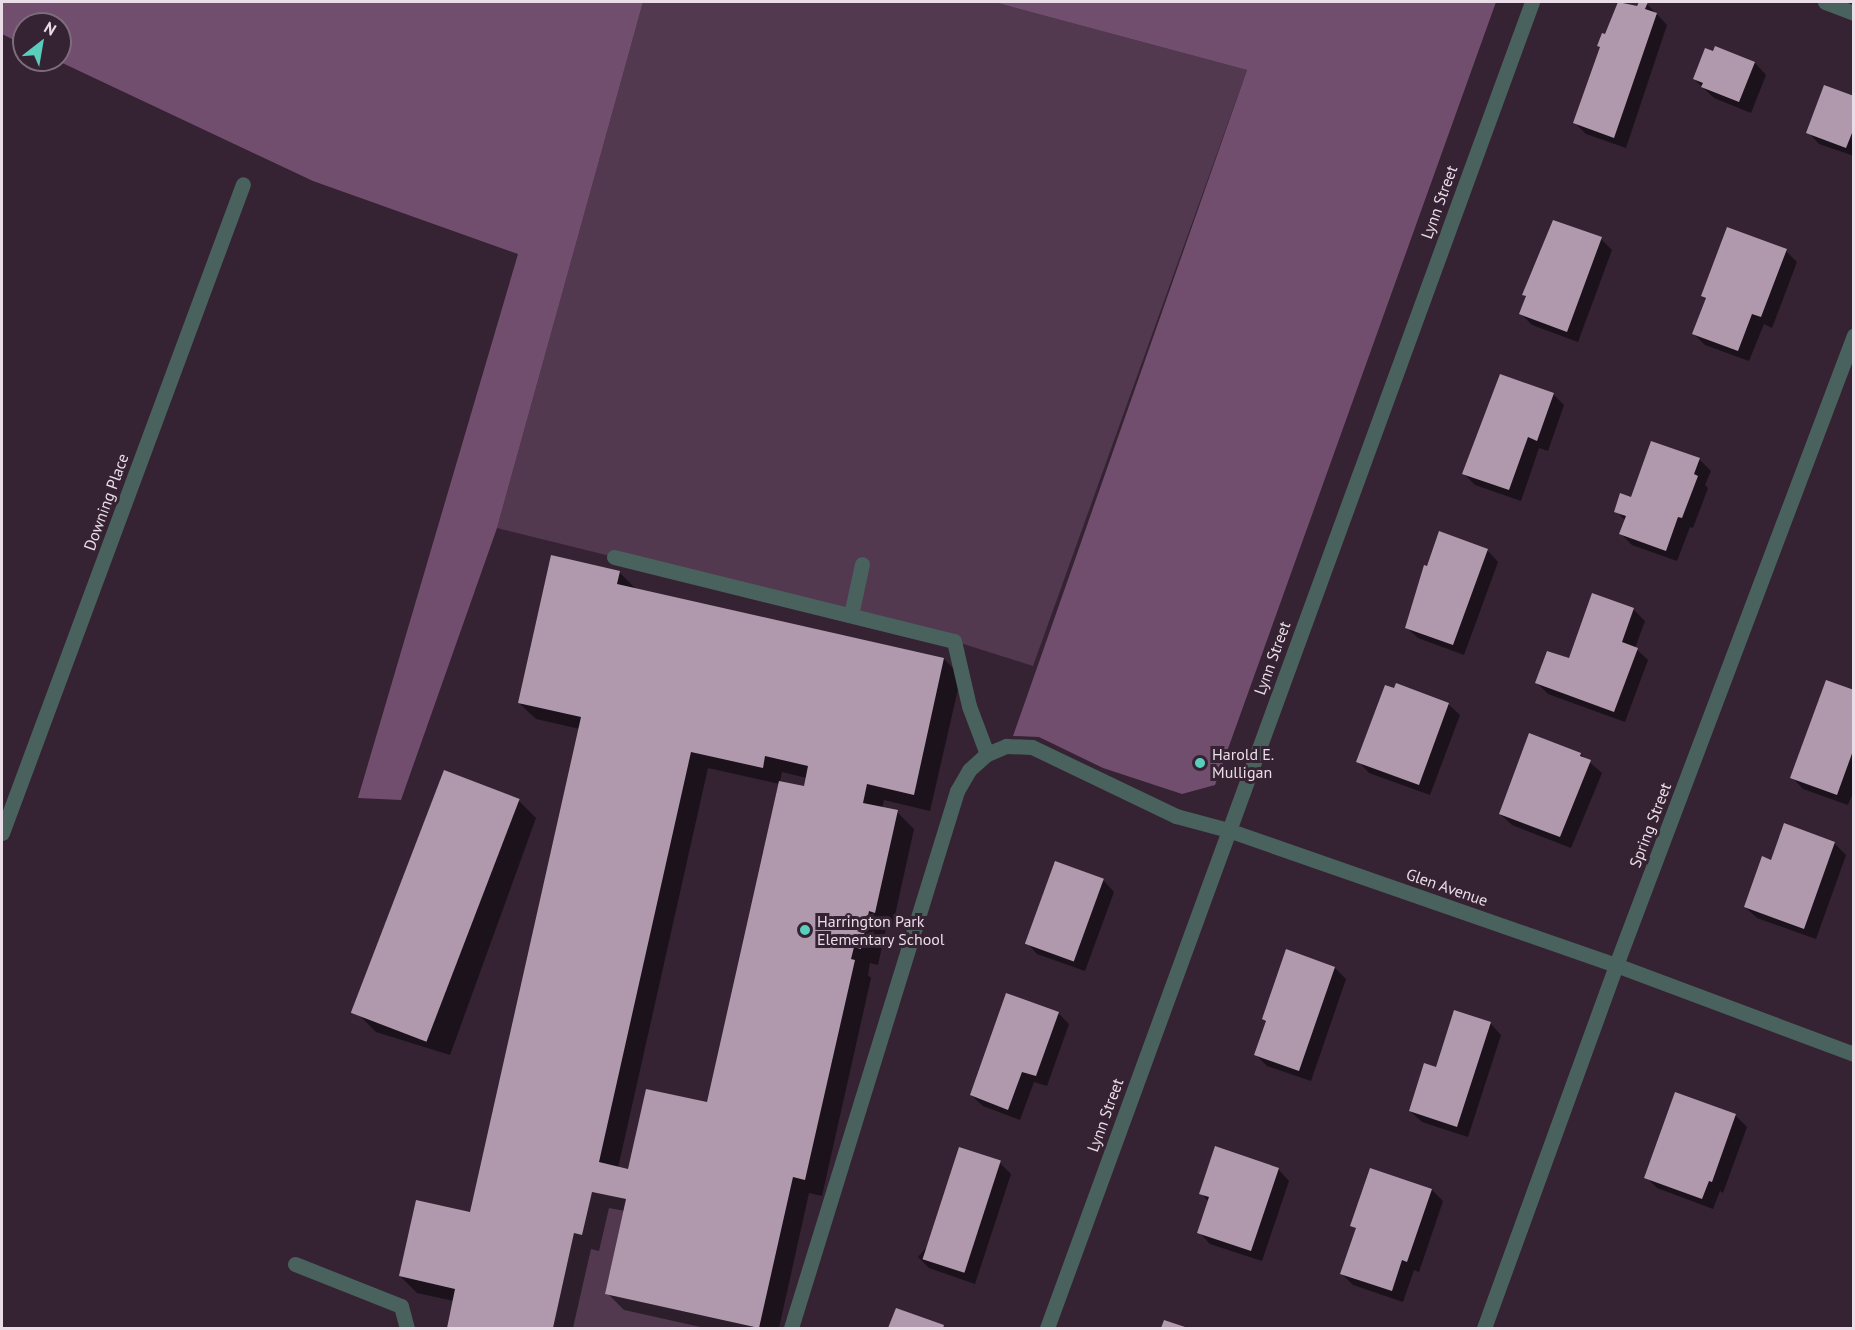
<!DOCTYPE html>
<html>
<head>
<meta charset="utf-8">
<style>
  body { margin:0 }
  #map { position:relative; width:1855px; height:1330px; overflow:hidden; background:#352233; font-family:"PT Sans",sans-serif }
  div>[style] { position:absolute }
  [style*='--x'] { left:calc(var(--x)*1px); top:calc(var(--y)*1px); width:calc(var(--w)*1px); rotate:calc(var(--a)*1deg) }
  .green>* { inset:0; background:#533950 }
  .forest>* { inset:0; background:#724e6e }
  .shadow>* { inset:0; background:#0007 }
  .building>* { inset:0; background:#b099ad; transform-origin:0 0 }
  .lane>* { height:15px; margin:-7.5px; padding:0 7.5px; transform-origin:7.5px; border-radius:7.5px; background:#49625e }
  .street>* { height:15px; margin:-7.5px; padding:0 7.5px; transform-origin:7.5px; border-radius:7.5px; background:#49625e }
  .dots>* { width:16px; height:16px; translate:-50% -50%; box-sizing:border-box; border:3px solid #352233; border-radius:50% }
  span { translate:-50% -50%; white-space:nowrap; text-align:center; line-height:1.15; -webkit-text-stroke:6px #352233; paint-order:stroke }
  .street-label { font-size:16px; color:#eadde8 }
  .poi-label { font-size:16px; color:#eadde8 }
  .left { translate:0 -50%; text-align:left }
  .frame { position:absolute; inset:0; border:3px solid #eadde8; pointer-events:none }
  .north { position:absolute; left:12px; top:12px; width:60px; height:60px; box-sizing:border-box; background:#352233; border:2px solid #7d6d7b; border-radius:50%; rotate:31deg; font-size:16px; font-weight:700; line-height:24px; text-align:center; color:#eadde8 }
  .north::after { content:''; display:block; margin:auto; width:21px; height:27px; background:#5acebd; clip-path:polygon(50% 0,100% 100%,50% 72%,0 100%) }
</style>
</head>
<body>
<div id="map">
  <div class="green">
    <div style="clip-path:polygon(643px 2px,994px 2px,1247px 70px,1033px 666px,954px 641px,497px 528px)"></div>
    <div style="clip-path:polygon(592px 1192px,626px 1199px,605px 1294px,759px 1328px,553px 1328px,574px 1233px)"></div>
  </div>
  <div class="forest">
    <div style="clip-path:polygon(2px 2px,643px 2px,497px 528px,401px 800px,358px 798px,518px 254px,313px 181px,56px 60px,60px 60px,60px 24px,24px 24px,24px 45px,2px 34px)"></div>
    <div style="clip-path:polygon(994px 2px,1496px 2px,1215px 785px,1182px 794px,1103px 768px,1039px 737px,1013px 736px,1247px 70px)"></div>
  </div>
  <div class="shadow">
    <div style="clip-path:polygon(1619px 2px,1638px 8px,1640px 2px,1647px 4px,1667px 25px,1626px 148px,1586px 134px,1575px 123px)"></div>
    <div style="clip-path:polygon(1716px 48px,1755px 63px,1766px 75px,1751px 113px,1714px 98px,1694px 79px)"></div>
    <div style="clip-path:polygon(1854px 98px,1854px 156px,1819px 144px,1808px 132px)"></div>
    <div style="clip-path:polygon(1601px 239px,1612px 250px,1578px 342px,1532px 325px,1521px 314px,1527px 298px,1524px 295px)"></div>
    <div style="clip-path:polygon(1786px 251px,1797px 262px,1772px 328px,1764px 324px,1749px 361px,1705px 345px,1694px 334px,1707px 300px,1702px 296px)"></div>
    <div style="clip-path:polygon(1553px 394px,1564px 405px,1548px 451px,1539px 448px,1521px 501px,1475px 485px,1464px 474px)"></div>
    <div style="clip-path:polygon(1699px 459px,1711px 471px,1705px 485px,1708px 488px,1693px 528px,1690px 527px,1677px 561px,1632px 545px,1621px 534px,1626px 521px,1616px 511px)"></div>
    <div style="clip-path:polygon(1487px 550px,1498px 562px,1464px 655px,1418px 638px,1406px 627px,1425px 567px)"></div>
    <div style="clip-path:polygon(evenodd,619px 572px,637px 590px,944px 659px,961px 676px,930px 811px,884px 800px,882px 809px,897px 812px,914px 829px,892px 929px,886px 928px,878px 965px,870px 963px,868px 975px,871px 978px,822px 1196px,809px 1193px,779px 1328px,705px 1328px,624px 1310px,607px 1293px,625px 1211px,609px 1208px,599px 1251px,591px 1249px,573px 1328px,448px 1328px,454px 1301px,417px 1293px,400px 1276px,471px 1214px,580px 729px,536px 719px,519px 703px,619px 572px,708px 768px,780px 784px,708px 1104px,629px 1171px,618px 1168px,708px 768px,619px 572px,782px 772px,807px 778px,805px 788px,780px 782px,782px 772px)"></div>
    <div style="clip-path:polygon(1593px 595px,1634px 610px,1645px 621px,1635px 648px,1648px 660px,1625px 722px,1548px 694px,1537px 683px,1570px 660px)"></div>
    <div style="clip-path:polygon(1854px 691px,1854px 790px,1848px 805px,1803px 789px,1792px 777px)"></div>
    <div style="clip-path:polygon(1448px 704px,1460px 715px,1430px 795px,1369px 773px,1358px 761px)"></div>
    <div style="clip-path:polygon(1580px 754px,1602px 773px,1571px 848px,1512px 825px,1500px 814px)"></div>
    <div style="clip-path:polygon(445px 772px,519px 801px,536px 818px,450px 1055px,376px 1032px,359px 1015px)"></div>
    <div style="clip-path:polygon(1834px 843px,1846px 855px,1816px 939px,1757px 918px,1745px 907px,1772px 862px)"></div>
    <div style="clip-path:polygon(1103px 880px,1114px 892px,1085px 971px,1037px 954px,1026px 942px)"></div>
    <div style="clip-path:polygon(1335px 968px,1346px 979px,1311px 1081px,1267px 1066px,1256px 1055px,1267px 1023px,1263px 1019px)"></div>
    <div style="clip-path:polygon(1058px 1013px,1069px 1024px,1047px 1086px,1034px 1082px,1020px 1120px,983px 1106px,971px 1095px)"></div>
    <div style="clip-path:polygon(1490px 1023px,1501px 1035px,1468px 1137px,1422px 1122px,1410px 1111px,1437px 1068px)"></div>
    <div style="clip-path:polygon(1676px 1094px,1736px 1116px,1747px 1127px,1723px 1193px,1720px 1191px,1713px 1209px,1657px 1188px,1646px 1177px)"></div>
    <div style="clip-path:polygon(1000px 1163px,1011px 1174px,975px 1284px,929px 1268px,918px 1257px)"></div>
    <div style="clip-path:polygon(1278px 1169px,1289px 1181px,1262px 1261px,1210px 1244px,1199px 1232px,1209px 1202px,1201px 1193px)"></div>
    <div style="clip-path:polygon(1371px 1169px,1432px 1190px,1443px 1201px,1419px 1272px,1414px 1270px,1403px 1302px,1353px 1285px,1342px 1274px,1357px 1230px,1352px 1225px)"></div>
    <div style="clip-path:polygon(896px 1310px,943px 1327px,945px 1328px,890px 1328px)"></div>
  </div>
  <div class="building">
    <div style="clip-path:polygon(1618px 2px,1637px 6px,1639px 2px,1648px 2px,1645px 9px,1657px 13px,1614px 138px,1573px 123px,1600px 47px,1597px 46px,1602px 33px,1605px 34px)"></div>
    <div style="clip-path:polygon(1715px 46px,1755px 62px,1739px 102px,1701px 87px,1703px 83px,1693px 79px,1705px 48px,1713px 51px)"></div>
    <div style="clip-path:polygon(1824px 85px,1854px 96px,1854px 128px,1846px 148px,1806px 133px)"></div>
    <div style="clip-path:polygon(1553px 220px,1602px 237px,1567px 332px,1519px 314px,1526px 296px,1522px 295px)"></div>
    <div style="clip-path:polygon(1727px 227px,1787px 249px,1761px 317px,1752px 314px,1738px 351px,1692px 334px,1706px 298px,1701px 296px)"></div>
    <div style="clip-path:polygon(1500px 374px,1554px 393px,1537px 441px,1528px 437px,1509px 490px,1462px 474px)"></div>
    <div style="clip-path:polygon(1651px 441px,1700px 458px,1694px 474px,1698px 476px,1682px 518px,1678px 517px,1666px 551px,1619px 534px,1626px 516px,1614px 512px,1620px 493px,1631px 497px)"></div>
    <div style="clip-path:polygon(1439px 531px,1488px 549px,1453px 645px,1405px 628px,1424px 565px,1427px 566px)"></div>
    <div style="clip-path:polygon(evenodd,551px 555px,620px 571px,617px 584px,944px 658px,914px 795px,867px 784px,863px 803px,898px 810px,875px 913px,869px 911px,861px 949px,854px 947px,851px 959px,855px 960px,805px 1180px,793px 1177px,759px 1328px,605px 1294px,626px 1199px,592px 1192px,582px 1235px,574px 1233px,553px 1328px,447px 1328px,455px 1289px,399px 1276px,416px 1200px,470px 1212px,581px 717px,518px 703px,551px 555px,691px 752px,763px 768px,765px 756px,808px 766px,804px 786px,779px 781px,707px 1102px,646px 1089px,628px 1169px,599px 1162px,691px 752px)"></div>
    <div style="clip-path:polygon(1592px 593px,1634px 608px,1622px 642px,1638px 648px,1614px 712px,1535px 683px,1547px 651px,1569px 658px)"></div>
    <div style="clip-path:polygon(1826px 680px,1854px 690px,1854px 748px,1837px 795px,1790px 778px)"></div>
    <div style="clip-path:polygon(1396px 683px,1449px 703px,1419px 785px,1356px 762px,1385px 685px,1394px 688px)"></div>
    <div style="clip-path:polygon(1529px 733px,1581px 753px,1580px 756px,1591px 760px,1560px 837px,1499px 814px)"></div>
    <div style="left:444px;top:770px;width:81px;height:260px;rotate:21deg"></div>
    <div style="clip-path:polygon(1784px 823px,1835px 842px,1804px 929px,1744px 907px,1762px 856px,1771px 860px)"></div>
    <div style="left:1055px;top:861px;width:52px;height:88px;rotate:20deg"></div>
    <div style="clip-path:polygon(1286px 949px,1335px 967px,1299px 1071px,1254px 1055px,1266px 1021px,1262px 1019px)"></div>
    <div style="clip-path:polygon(1006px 993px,1059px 1012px,1036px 1076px,1022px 1072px,1008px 1110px,970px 1095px)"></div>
    <div style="clip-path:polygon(1454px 1010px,1491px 1022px,1457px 1127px,1409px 1111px,1424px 1063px,1436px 1067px)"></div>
    <div style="clip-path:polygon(1675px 1092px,1736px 1114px,1712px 1182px,1709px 1181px,1702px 1199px,1644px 1178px)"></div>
    <div style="clip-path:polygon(1215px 1146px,1279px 1168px,1251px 1251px,1197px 1233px,1209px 1197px,1199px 1194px)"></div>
    <div style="left:959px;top:1147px;width:44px;height:118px;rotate:18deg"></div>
    <div style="clip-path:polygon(1370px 1168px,1432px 1189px,1407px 1262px,1402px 1260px,1392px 1291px,1340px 1274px,1356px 1228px,1350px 1226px)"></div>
    <div style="clip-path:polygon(896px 1308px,944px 1325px,943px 1328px,888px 1328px)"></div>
    <div style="clip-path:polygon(1164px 1320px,1188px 1328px,1161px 1328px)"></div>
  </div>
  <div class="lane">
    <div style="--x:614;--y:557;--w:350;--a:13.9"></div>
    <div style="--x:954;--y:641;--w:67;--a:77"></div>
    <div style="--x:969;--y:706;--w:51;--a:69.4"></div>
    <div style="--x:851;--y:615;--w:52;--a:-77.8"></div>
    <div style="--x:295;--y:1264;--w:114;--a:21.6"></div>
    <div style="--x:401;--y:1306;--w:23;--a:75"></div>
    <div style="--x:791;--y:1328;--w:562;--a:-72.82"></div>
    <div style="--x:957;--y:791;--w:24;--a:-60"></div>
    <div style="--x:969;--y:770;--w:24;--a:-42"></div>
    <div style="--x:987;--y:754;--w:21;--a:-23"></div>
    <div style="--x:1006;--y:746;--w:26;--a:2"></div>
    <div style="--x:1032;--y:747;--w:160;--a:25.6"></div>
    <div style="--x:1176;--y:816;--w:54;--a:15.1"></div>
  </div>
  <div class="street">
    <div style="--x:1825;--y:2;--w:31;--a:21"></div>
    <div style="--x:1228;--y:830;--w:411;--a:19.2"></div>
    <div style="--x:1616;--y:965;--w:254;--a:20.5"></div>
    <div style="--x:2;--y:833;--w:692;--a:-69.63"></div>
    <div style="--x:1047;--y:1328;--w:1412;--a:-69.91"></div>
    <div style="--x:1484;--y:1328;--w:386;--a:-70"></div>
    <div style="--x:1616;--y:965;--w:673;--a:-69.3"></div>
  </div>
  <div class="dots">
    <div style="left:1200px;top:763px;background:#5acebd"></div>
    <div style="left:805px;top:930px;background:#5acebd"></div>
  </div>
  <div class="street-label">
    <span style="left:1439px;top:202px;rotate:-70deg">Lynn Street</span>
    <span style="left:106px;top:502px;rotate:-70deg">Downing Place</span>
    <span style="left:1272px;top:658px;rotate:-70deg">Lynn Street</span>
    <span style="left:1650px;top:825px;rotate:-69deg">Spring Street</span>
    <span style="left:1447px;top:887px;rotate:19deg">Glen Avenue</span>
    <span style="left:1105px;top:1115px;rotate:-70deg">Lynn Street</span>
  </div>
  <div class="poi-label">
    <span class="left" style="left:1212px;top:763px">Harold E.<br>Mulligan</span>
    <span class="left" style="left:817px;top:930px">Harrington Park<br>Elementary School</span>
  </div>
  <div class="frame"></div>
  <div class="north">N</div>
</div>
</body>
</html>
